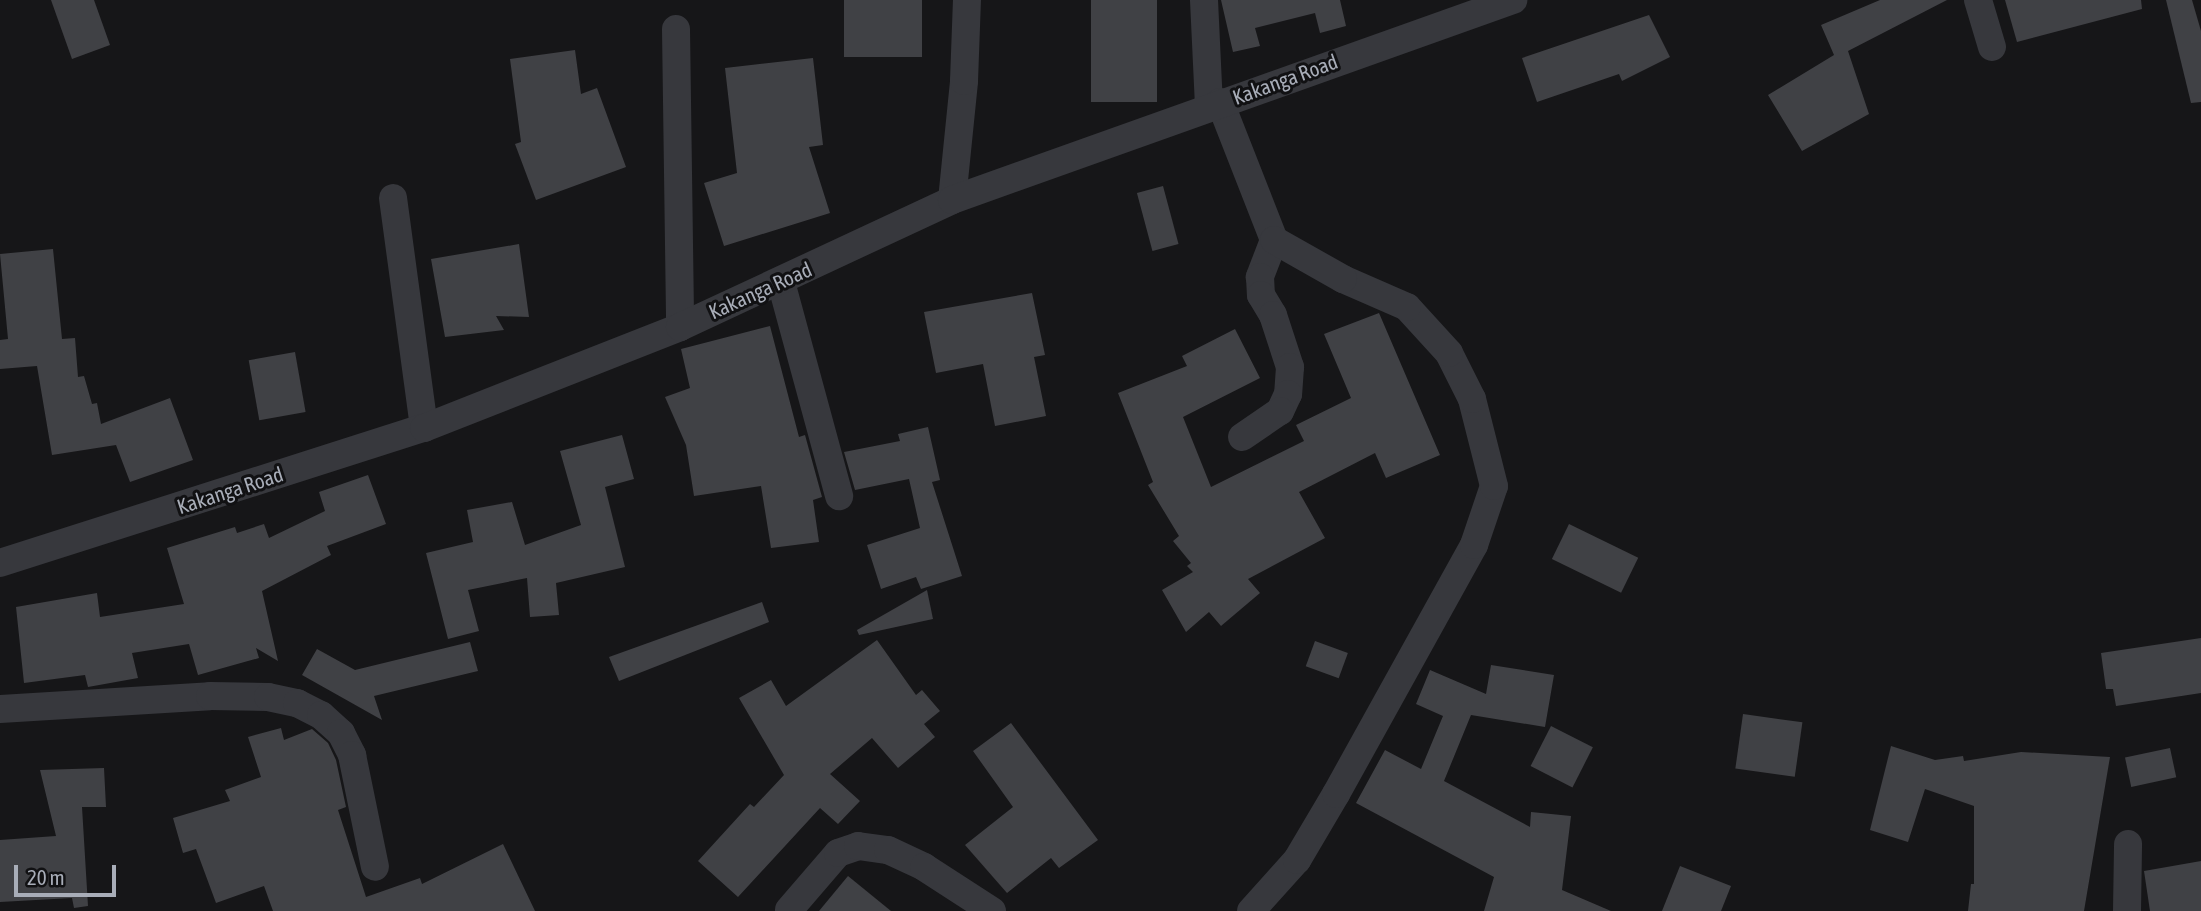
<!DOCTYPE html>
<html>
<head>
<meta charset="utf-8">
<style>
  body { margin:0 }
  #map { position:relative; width:2201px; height:911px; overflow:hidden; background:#161618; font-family:"Asap Condensed",sans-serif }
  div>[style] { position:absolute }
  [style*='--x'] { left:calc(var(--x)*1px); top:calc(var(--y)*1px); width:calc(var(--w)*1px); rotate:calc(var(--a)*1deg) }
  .building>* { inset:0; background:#404145; transform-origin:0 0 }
  .minor>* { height:28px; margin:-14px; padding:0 14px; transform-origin:14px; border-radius:14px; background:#37383d }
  span { translate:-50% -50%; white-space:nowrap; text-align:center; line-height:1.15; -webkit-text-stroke:6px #111113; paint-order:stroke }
  .street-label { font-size:21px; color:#a8adb8 }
  .scale { position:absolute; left:14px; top:865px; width:102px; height:32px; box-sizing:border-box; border:4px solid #a8adb8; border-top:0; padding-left:9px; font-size:21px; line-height:24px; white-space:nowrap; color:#a8adb8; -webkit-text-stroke:5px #111113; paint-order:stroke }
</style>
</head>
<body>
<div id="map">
  <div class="building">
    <div style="clip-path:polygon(51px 0,94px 0,110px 45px,72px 59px)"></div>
    <div style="left:844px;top:0;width:78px;height:57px"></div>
    <div style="left:1091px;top:0;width:66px;height:102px"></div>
    <div style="clip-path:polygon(1221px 0,1340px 0,1346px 26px,1320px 33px,1315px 13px,1255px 28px,1260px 46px,1233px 52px)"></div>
    <div style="clip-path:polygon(1880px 0,1947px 0,1848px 51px,1869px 114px,1802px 151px,1768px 95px,1834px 55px,1821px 25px)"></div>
    <div style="clip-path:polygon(2005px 0,2141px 0,2142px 9px,2017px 42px)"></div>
    <div style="clip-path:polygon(2166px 0,2192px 0,2201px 31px,2201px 102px,2191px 103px)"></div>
    <div style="clip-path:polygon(1649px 15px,1670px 57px,1622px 81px,1619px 74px,1537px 102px,1522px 58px)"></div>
    <div style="clip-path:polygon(575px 50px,581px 94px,597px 88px,626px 167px,536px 200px,515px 144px,521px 142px,510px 59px)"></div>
    <div style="clip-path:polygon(813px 58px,823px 145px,809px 147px,830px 213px,724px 246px,704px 183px,737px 173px,725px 68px)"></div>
    <div style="left:1163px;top:186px;width:60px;height:27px;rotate:75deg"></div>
    <div style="clip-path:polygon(519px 244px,529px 317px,496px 316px,504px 330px,445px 337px,431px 259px)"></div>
    <div style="clip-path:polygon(53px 249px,62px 339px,75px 338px,78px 377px,84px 376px,92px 404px,97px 403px,101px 424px,170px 398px,193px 460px,130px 482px,116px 445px,52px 455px,37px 366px,0 369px,0 340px,8px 339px,0 254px)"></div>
    <div style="clip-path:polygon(1032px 293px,1045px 355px,1034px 357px,1046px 416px,995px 426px,983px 364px,936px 373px,924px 312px)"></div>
    <div style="clip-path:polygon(1379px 313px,1440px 455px,1386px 478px,1375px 453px,1299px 492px,1325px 538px,1248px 579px,1260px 593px,1221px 626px,1209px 612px,1186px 632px,1162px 590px,1193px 572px,1187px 566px,1191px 563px,1173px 541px,1179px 536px,1148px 485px,1153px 482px,1118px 393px,1187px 366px,1182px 356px,1235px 329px,1260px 378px,1183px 417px,1211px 487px,1304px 441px,1296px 425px,1351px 398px,1324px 334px)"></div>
    <div style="clip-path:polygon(770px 326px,799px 437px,805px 435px,822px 497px,813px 500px,819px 542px,771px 548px,761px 486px,694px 496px,686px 445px,665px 397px,690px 388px,681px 349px)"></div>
    <div style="left:295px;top:352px;width:61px;height:47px;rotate:80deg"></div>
    <div style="clip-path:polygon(928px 427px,940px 480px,932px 482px,962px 576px,921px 589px,916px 577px,881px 589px,867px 545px,920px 528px,909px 479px,855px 490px,844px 452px,900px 441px,898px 434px)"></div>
    <div style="clip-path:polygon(622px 435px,634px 479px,605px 487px,625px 567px,556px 583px,559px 615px,530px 617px,527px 578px,468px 590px,479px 631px,448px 639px,426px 553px,473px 542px,467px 510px,512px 502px,525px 545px,581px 525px,560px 451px)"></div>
    <div style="clip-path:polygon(368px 475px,386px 524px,327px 546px,331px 555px,262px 591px,278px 661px,256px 648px,259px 658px,198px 675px,189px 644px,132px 653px,138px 678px,88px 687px,85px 675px,24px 683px,16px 607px,97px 593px,100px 617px,184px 604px,167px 548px,235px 527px,237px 533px,264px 524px,269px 538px,325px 511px,319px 492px)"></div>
    <div style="left:1569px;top:524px;width:77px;height:39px;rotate:26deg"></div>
    <div style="clip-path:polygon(927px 590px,933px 619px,859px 635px,857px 630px)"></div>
    <div style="clip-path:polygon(762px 602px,769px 622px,619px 681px,609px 657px)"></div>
    <div style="clip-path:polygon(2201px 638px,2201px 693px,2116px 706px,2113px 689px,2106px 689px,2101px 653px)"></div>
    <div style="clip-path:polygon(877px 640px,916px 695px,922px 690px,940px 711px,924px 724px,935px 737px,898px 768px,872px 738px,830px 774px,860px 801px,838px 824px,820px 808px,738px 897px,698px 861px,750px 804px,754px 807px,784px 775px,739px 698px,771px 680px,786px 706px)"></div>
    <div style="left:1315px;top:641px;width:35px;height:27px;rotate:20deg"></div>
    <div style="clip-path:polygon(470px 642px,478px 671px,374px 696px,382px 720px,302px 675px,317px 649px,355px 670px)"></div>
    <div style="clip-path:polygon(1491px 665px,1554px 675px,1545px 727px,1471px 715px,1444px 781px,1530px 827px,1531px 812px,1571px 816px,1562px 890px,1611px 911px,1484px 911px,1494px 877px,1356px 803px,1385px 750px,1421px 769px,1443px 716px,1416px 704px,1430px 670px,1486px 694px)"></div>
    <div style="left:1743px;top:714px;width:60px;height:55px;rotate:8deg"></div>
    <div style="clip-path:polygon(1011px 723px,1098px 840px,1059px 868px,1051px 858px,1007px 893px,965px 845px,1013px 807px,973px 751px)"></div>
    <div style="left:1551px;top:726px;width:47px;height:45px;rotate:27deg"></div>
    <div style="clip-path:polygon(281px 728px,284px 740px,312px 729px,328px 743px,336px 760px,346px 807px,338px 810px,366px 897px,420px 878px,422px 884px,503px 844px,535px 911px,273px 911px,264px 886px,216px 903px,196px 849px,183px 853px,173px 818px,230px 801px,225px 790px,261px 777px,248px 737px)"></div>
    <div style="clip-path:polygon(1891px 746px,1935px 760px,1963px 756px,1964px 761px,2021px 752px,2110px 757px,2084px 911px,1968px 911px,1971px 884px,1974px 884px,1974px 806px,1925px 789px,1908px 842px,1870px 830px)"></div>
    <div style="left:2170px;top:748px;width:30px;height:46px;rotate:78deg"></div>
    <div style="clip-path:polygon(104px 768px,106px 807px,82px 807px,88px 906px,74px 908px,72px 898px,0 902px,0 840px,56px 836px,40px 770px)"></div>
    <div style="clip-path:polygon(2201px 861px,2201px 911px,2150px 911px,2144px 871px)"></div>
    <div style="clip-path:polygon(1680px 866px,1731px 886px,1721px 911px,1662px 911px)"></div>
    <div style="clip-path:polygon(848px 876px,891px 911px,819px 911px)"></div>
  </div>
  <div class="minor">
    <div style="--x:1204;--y:0;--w:107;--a:87.3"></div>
    <div style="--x:1978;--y:0;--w:49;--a:73.4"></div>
    <div style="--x:676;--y:29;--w:298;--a:89.2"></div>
    <div style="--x:1220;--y:102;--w:148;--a:68.6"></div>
    <div style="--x:1274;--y:240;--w:40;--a:111"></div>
    <div style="--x:1260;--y:277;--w:18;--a:87"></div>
    <div style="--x:1261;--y:295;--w:23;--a:59"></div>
    <div style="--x:1273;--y:315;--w:55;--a:71.9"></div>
    <div style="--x:1290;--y:367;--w:27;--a:94"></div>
    <div style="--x:1288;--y:394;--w:19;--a:115"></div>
    <div style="--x:1280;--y:411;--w:46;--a:145.6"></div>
    <div style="--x:393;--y:198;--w:232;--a:82.3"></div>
    <div style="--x:952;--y:200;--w:120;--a:-84.2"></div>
    <div style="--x:964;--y:81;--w:81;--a:-87.9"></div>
    <div style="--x:781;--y:282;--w:222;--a:74.8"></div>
    <div style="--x:0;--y:563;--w:445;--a:-17.7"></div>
    <div style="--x:424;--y:428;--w:275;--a:-21.5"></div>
    <div style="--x:680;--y:327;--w:300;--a:-25"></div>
    <div style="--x:952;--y:200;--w:596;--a:-19.62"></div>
    <div style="--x:0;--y:709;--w:210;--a:-3.5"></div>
    <div style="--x:210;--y:696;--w:58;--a:1"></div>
    <div style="--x:268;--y:697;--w:30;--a:12"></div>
    <div style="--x:297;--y:703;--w:27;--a:27"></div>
    <div style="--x:321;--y:715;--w:27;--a:42"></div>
    <div style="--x:341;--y:733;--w:25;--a:63"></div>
    <div style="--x:352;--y:755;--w:114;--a:78.4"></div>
    <div style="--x:789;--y:910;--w:75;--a:-49.3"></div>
    <div style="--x:838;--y:853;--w:21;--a:-19"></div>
    <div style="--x:858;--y:846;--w:30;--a:8"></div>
    <div style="--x:888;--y:850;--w:40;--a:25"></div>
    <div style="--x:924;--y:867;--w:81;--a:32.9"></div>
    <div style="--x:1251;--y:911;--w:69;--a:-48"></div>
    <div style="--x:1297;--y:860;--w:77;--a:-59.4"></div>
    <div style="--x:1336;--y:794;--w:285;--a:-61"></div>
    <div style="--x:1474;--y:545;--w:62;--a:-71.3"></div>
    <div style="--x:1494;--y:486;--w:90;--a:-104.2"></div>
    <div style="--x:1472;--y:399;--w:51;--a:-116.6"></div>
    <div style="--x:1449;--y:353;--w:62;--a:-132.4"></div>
    <div style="--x:1407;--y:307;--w:70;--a:-156.4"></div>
    <div style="--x:1343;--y:279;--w:79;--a:-150.5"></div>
    <div style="--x:2127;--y:911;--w:67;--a:-89.1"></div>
  </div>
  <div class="street-label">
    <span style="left:1285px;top:79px;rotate:-20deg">Kakanga Road</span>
    <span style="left:760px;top:290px;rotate:-24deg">Kakanga Road</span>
    <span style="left:230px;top:490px;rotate:-18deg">Kakanga Road</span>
  </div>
  <div class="scale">20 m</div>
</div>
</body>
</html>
